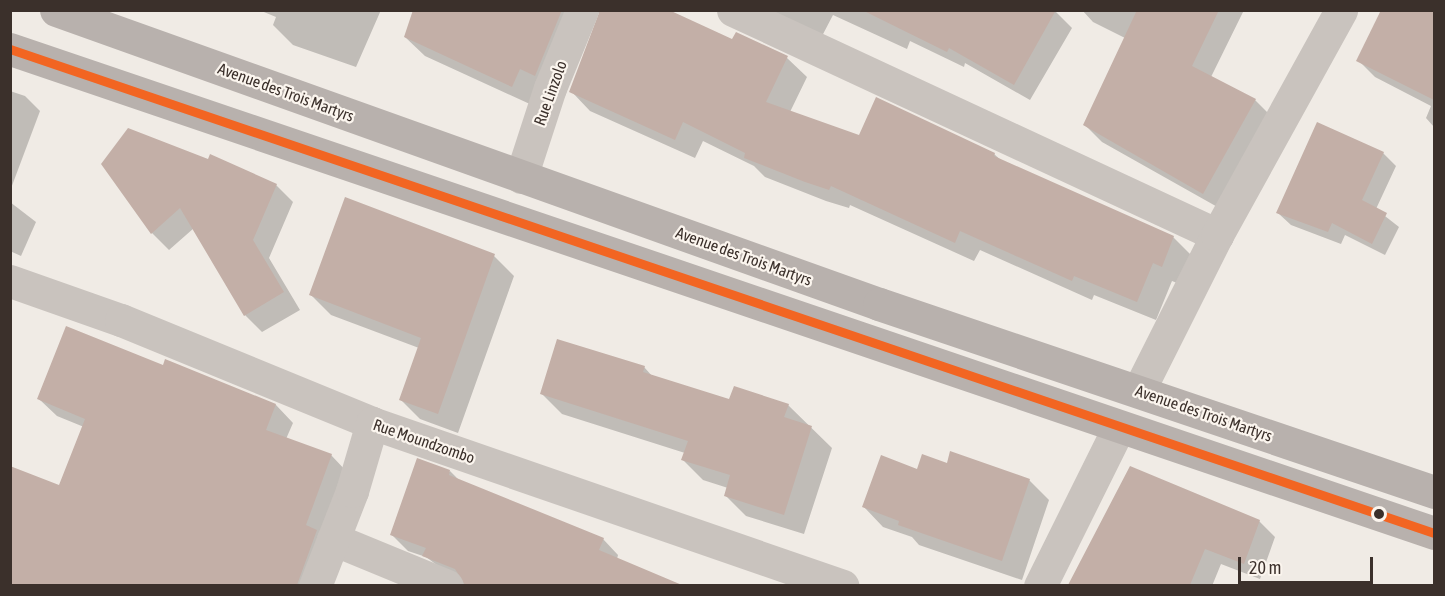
<!DOCTYPE html>
<html>
<head>
<meta charset="utf-8">
<style>
  body { margin:0 }
  #map { position:relative; width:1445px; height:596px; overflow:hidden; background:#f0ebe5; font-family:"Asap Condensed",sans-serif }
  div>[style] { position:absolute }
  [style*='--x'] { left:calc(var(--x)*1px); top:calc(var(--y)*1px); width:calc(var(--w)*1px); rotate:calc(var(--a)*1deg) }
  .shadow>* { inset:0; background:#0003 }
  .building>* { inset:0; background:#c3afa7 }
  .street>* { height:33px; margin:-16.5px; padding:0 16.5px; transform-origin:16.5px; border-radius:16.5px; background:#c9c3be }
  .primary>* { height:33px; margin:-16.5px; padding:0 16.5px; transform-origin:16.5px; border-radius:16.5px; background:#b8b1ad }
  .bus-1>* { height:9px; margin:-4.5px; padding:0 4.5px; transform-origin:4.5px; border-radius:4.5px; background:#f26522 }
  .dots>* { width:16px; height:16px; translate:-50% -50%; box-sizing:border-box; border:3px solid #fbf5ee; border-radius:50% }
  span { translate:-50% -50%; white-space:nowrap; text-align:center; line-height:1.15; -webkit-text-stroke:4.5px #fbf5ee; paint-order:stroke }
  .street-label { font-size:16px; color:#3b302b }
  .frame { position:absolute; inset:0; border:12px solid #3b302b; pointer-events:none }
  .scale { position:absolute; left:1238px; top:557px; width:135px; height:27px; box-sizing:border-box; border:3px solid #3b302b; border-top:0; padding-left:8px; font-size:18px; line-height:21px; white-space:nowrap; color:#3b302b; -webkit-text-stroke:4px #fbf5ee; paint-order:stroke }
</style>
</head>
<body>
<div id="map">
  <div class="shadow">
    <div style="clip-path:polygon(259px 10px,381px 10px,356px 67px,293px 45px,273px 25px,276px 17px)"></div>
    <div style="clip-path:polygon(415px 10px,666px 10px,733px 41px,787px 58px,807px 77px,790px 112px,860px 137px,994px 154px,1003px 162px,1173px 237px,1193px 257px,1182px 285px,1172px 281px,1156px 320px,1094px 295px,1092px 300px,980px 250px,974px 261px,850px 205px,849px 208px,826px 201px,765px 177px,754px 166px,703px 141px,695px 158px,590px 111px,571px 91px,601px 13px,590px 15px,532px 105px,425px 56px,405px 37px)"></div>
    <div style="clip-path:polygon(767px 10px,1054px 10px,1072px 28px,1030px 100px,965px 63px,964px 67px,910px 41px,907px 49px,833px 15px,821px 38px)"></div>
    <div style="clip-path:polygon(1082px 10px,1244px 10px,1211px 77px,1255px 100px,1272px 117px,1221px 209px,1102px 142px,1085px 125px,1125px 38px,1093px 22px)"></div>
    <div style="clip-path:polygon(1424px 10px,1434px 16px,1434px 127px,1426px 118px,1431px 106px,1375px 77px,1358px 60px)"></div>
    <div style="clip-path:polygon(10px 91px,25px 96px,40px 111px,10px 191px)"></div>
    <div style="clip-path:polygon(1383px 153px,1396px 166px,1376px 209px,1399px 227px,1385px 255px,1345px 235px,1341px 244px,1291px 225px,1278px 213px)"></div>
    <div style="clip-path:polygon(103px 164px,276px 185px,293px 202px,269px 258px,300px 310px,262px 332px,245px 315px,194px 228px,169px 250px,152px 233px)"></div>
    <div style="clip-path:polygon(10px 202px,36px 222px,21px 256px,10px 251px)"></div>
    <div style="clip-path:polygon(494px 256px,514px 276px,458px 433px,420px 419px,400px 399px,419px 348px,331px 315px,311px 295px)"></div>
    <div style="clip-path:polygon(175px 364px,276px 405px,293px 423px,286px 439px,331px 455px,348px 473px,319px 586px,10px 586px,10px 467px,60px 487px,84px 427px,57px 416px,39px 399px)"></div>
    <div style="clip-path:polygon(644px 367px,653px 377px,730px 401px,788px 405px,832px 448px,804px 534px,746px 516px,726px 496px,728px 488px,703px 480px,683px 460px,685px 453px,562px 414px,542px 394px)"></div>
    <div style="clip-path:polygon(948px 464px,1029px 480px,1049px 500px,1022px 580px,919px 545px,912px 537px,883px 527px,864px 507px,918px 471px)"></div>
    <div style="clip-path:polygon(1131px 468px,1259px 521px,1275px 537px,1260px 579px,1221px 564px,1212px 586px,1070px 586px)"></div>
    <div style="clip-path:polygon(450px 471px,460px 481px,603px 539px,618px 555px,617px 559px,679px 586px,465px 586px,426px 557px,408px 551px,392px 535px)"></div>
  </div>
  <div class="building">
    <div style="clip-path:polygon(413px 10px,562px 10px,535px 76px,520px 69px,512px 87px,404px 37px)"></div>
    <div style="clip-path:polygon(600px 10px,669px 10px,732px 39px,736px 32px,788px 56px,766px 102px,859px 135px,876px 97px,995px 153px,994px 156px,1174px 236px,1162px 267px,1153px 263px,1137px 302px,1074px 276px,1072px 281px,960px 231px,955px 243px,831px 186px,829px 190px,805px 182px,744px 158px,745px 153px,683px 122px,675px 140px,569px 92px)"></div>
    <div style="clip-path:polygon(862px 10px,1056px 10px,1014px 85px,949px 48px,947px 52px)"></div>
    <div style="clip-path:polygon(1137px 10px,1219px 10px,1192px 66px,1256px 99px,1203px 194px,1083px 125px)"></div>
    <div style="clip-path:polygon(1381px 10px,1434px 10px,1434px 100px,1356px 61px)"></div>
    <div style="clip-path:polygon(1317px 122px,1384px 152px,1362px 200px,1387px 213px,1372px 244px,1332px 223px,1328px 232px,1276px 213px)"></div>
    <div style="clip-path:polygon(128px 128px,208px 159px,210px 154px,277px 184px,253px 240px,284px 292px,244px 316px,180px 208px,151px 234px,101px 164px)"></div>
    <div style="clip-path:polygon(345px 197px,495px 254px,438px 414px,399px 400px,421px 338px,309px 295px)"></div>
    <div style="clip-path:polygon(66px 326px,163px 365px,165px 359px,276px 404px,266px 430px,332px 454px,306px 525px,317px 530px,297px 585px,10px 585px,10px 466px,59px 485px,85px 419px,37px 399px)"></div>
    <div style="clip-path:polygon(557px 339px,645px 366px,643px 372px,729px 399px,734px 386px,789px 404px,784px 417px,812px 426px,784px 515px,724px 496px,730px 475px,681px 460px,688px 441px,540px 394px)"></div>
    <div style="clip-path:polygon(950px 451px,1030px 479px,1002px 561px,898px 525px,899px 521px,862px 507px,881px 455px,917px 469px,922px 454px,947px 463px)"></div>
    <div style="clip-path:polygon(417px 458px,450px 470px,449px 475px,604px 538px,599px 550px,682px 585px,465px 585px,455px 569px,422px 556px,426px 548px,390px 535px)"></div>
    <div style="clip-path:polygon(1130px 466px,1260px 520px,1244px 564px,1205px 549px,1190px 585px,1068px 585px)"></div>
  </div>
  <div class="street">
    <div style="--x:733;--y:10;--w:534;--a:24.93"></div>
    <div style="--x:521;--y:177;--w:94;--a:-72"></div>
    <div style="--x:550;--y:88;--w:84;--a:-67.7"></div>
    <div style="--x:10;--y:281;--w:118;--a:19.4"></div>
    <div style="--x:121;--y:320;--w:271;--a:22.3"></div>
    <div style="--x:372;--y:423;--w:498;--a:19.1"></div>
    <div style="--x:1139;--y:390;--w:174;--a:-63.3"></div>
    <div style="--x:1217;--y:235;--w:257;--a:-61.1"></div>
    <div style="--x:333;--y:539;--w:123;--a:22.4"></div>
    <div style="--x:315;--y:586;--w:102;--a:-68.7"></div>
    <div style="--x:352;--y:491;--w:71;--a:-73.6"></div>
    <div style="--x:1040;--y:586;--w:175;--a:-63.6"></div>
  </div>
  <div class="primary">
    <div style="--x:56;--y:10;--w:874;--a:19.66"></div>
    <div style="--x:879;--y:304;--w:586;--a:18.71"></div>
    <div style="--x:10;--y:49;--w:1504;--a:18.77"></div>
  </div>
  <div class="bus-1">
    <div style="--x:10;--y:49;--w:1504;--a:18.77"></div>
  </div>
  <div class="dots">
    <div style="left:1379px;top:514px;background:#3b302b"></div>
  </div>
  <div class="street-label">
    <span style="left:286px;top:92px;rotate:20deg">Avenue des Trois Martyrs</span>
    <span style="left:550px;top:93px;rotate:-70deg">Rue Linzolo</span>
    <span style="left:744px;top:256px;rotate:20deg">Avenue des Trois Martyrs</span>
    <span style="left:1204px;top:413px;rotate:19deg">Avenue des Trois Martyrs</span>
    <span style="left:424px;top:441px;rotate:19deg">Rue Moundzombo</span>
  </div>
  <div class="frame"></div>
  <div class="scale">20 m</div>
</div>
</body>
</html>
